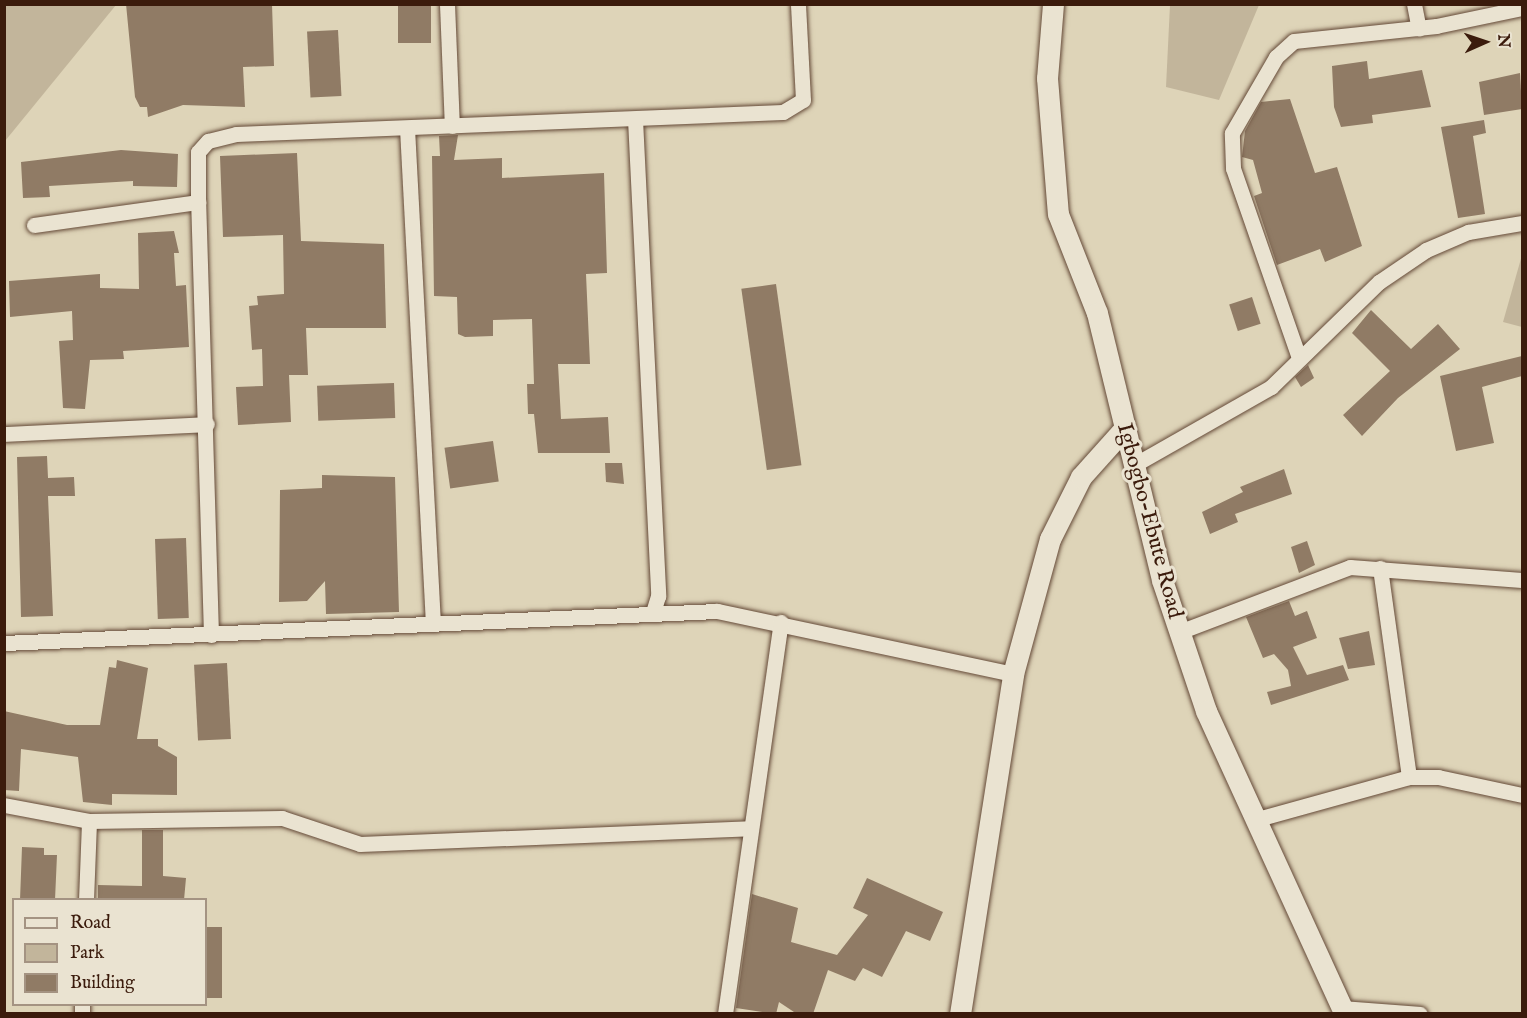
<!DOCTYPE html>
<html>
<head>
<meta charset="utf-8">
<style>
  body { margin:0 }
  #map { position:relative; width:1527px; height:1018px; overflow:hidden; background:#ded4b8; font-family:"IM FELL English",serif }
  div>[style] { position:absolute }
  [style*='--x'] { left:calc(var(--x)*1px); top:calc(var(--y)*1px); width:calc(var(--w)*1px); rotate:calc(var(--a)*1deg) }
  .green>* { inset:0; background:#c2b59b }
  .building>* { inset:0; background:#907b65; transform-origin:0 0 }
  .roads { filter:drop-shadow(0 0 2px #644937) drop-shadow(0 0 2px #644937) }
  .street>* { height:15px; margin:-7.5px; padding:0 7.5px; transform-origin:7.5px; border-radius:7.5px; background:#eae3d1 }
  .secondary>* { height:21px; margin:-10.5px; padding:0 10.5px; transform-origin:10.5px; border-radius:10.5px; background:#eae3d1 }
  span { translate:-50% -50%; white-space:nowrap; text-align:center; line-height:1.15; -webkit-text-stroke:6px #eae3d1; paint-order:stroke }
  .street-label { font-size:22px; color:#3b1b0c }
  .frame { position:absolute; inset:0; border:6px solid #3b1b0c; pointer-events:none }
  .legend { position:absolute; left:12px; top:898px; width:195px; height:108px; box-sizing:border-box; background:#eae3d1; border:2px solid #a49382; margin:0; padding:8px 10px; list-style:none; font-size:18px; color:#3b1b0c }
  .legend li { display:flex; align-items:center; gap:12px; height:30px }
  .legend b { width:30px; border:2px solid #a49382 }
  .north { position:absolute; left:1455px; top:12px; width:60px; height:60px; -webkit-text-stroke:4px #eae3d1; paint-order:stroke; rotate:87deg; font-size:16px; font-weight:700; line-height:24px; text-align:center; color:#3b1b0c }
  .north::after { content:''; display:block; margin:auto; width:21px; height:27px; background:#3b1b0c; clip-path:polygon(50% 0,100% 100%,50% 72%,0 100%) }
</style>
</head>
<body>
<div id="map">
  <div class="green">
    <div style="clip-path:polygon(5px 4px,116px 5px,5px 141px,4px 5px)"></div>
    <div style="clip-path:polygon(1170px 5px,1259px 5px,1219px 100px,1166px 87px)"></div>
    <div style="clip-path:polygon(1522px 255px,1522px 327px,1503px 322px)"></div>
  </div>
  <div class="building">
    <div style="clip-path:polygon(126px 4px,272px 4px,274px 66px,243px 67px,245px 107px,183px 105px,148px 117px,147px 107px,140px 107px,135px 97px)"></div>
    <div style="left:398px;top:4px;width:33px;height:39px"></div>
    <div style="left:338px;top:30px;width:66px;height:31px;rotate:87deg"></div>
    <div style="clip-path:polygon(1367px 61px,1369px 79px,1422px 70px,1431px 107px,1372px 115px,1373px 123px,1341px 127px,1334px 107px,1332px 66px)"></div>
    <div style="clip-path:polygon(1520px 73px,1522px 109px,1484px 115px,1479px 82px)"></div>
    <div style="clip-path:polygon(1290px 99px,1315px 173px,1337px 167px,1362px 246px,1325px 262px,1320px 249px,1277px 265px,1254px 196px,1262px 193px,1253px 160px,1242px 157px,1245px 131px,1261px 102px)"></div>
    <div style="clip-path:polygon(1484px 120px,1486px 133px,1473px 136px,1485px 214px,1458px 218px,1441px 127px)"></div>
    <div style="clip-path:polygon(458px 135px,454px 160px,502px 158px,502px 178px,604px 173px,607px 273px,586px 274px,590px 364px,558px 364px,561px 419px,608px 417px,610px 453px,538px 453px,534px 414px,528px 414px,527px 384px,534px 384px,532px 319px,493px 320px,493px 336px,465px 337px,458px 334px,457px 297px,434px 296px,432px 156px,440px 156px,439px 136px)"></div>
    <div style="clip-path:polygon(121px 150px,178px 154px,177px 187px,133px 186px,133px 181px,49px 186px,50px 197px,23px 198px,21px 162px)"></div>
    <div style="clip-path:polygon(297px 153px,301px 241px,384px 244px,386px 328px,306px 328px,308px 375px,289px 375px,291px 422px,238px 425px,236px 387px,263px 386px,262px 349px,252px 350px,249px 306px,258px 305px,257px 296px,284px 294px,283px 235px,223px 237px,220px 156px)"></div>
    <div style="clip-path:polygon(174px 231px,179px 253px,174px 253px,176px 286px,186px 285px,189px 347px,123px 351px,124px 359px,90px 360px,85px 409px,63px 408px,59px 341px,73px 340px,72px 311px,10px 317px,9px 281px,100px 274px,100px 288px,139px 289px,138px 233px)"></div>
    <div style="left:776px;top:284px;width:183px;height:35px;rotate:82deg"></div>
    <div style="left:1252px;top:297px;width:28px;height:24px;rotate:72deg"></div>
    <div style="clip-path:polygon(1371px 310px,1411px 349px,1438px 324px,1460px 349px,1398px 398px,1362px 436px,1343px 415px,1390px 371px,1352px 333px)"></div>
    <div style="clip-path:polygon(1522px 356px,1522px 376px,1482px 387px,1494px 443px,1456px 451px,1440px 376px)"></div>
    <div style="clip-path:polygon(1308px 365px,1314px 378px,1301px 387px,1295px 377px)"></div>
    <div style="left:394px;top:383px;width:35px;height:77px;rotate:88deg"></div>
    <div style="left:493px;top:441px;width:41px;height:49px;rotate:82deg"></div>
    <div style="clip-path:polygon(47px 456px,48px 478px,74px 477px,75px 496px,48px 496px,53px 616px,21px 617px,17px 457px)"></div>
    <div style="clip-path:polygon(605px 463px,622px 463px,624px 484px,606px 482px)"></div>
    <div style="clip-path:polygon(1284px 469px,1292px 494px,1235px 514px,1238px 522px,1210px 534px,1202px 512px,1243px 492px,1240px 487px)"></div>
    <div style="clip-path:polygon(322px 475px,395px 477px,399px 612px,326px 614px,325px 581px,307px 601px,279px 602px,280px 490px,322px 488px)"></div>
    <div style="left:186px;top:538px;width:80px;height:31px;rotate:88deg"></div>
    <div style="clip-path:polygon(1307px 541px,1315px 565px,1299px 573px,1291px 547px)"></div>
    <div style="clip-path:polygon(1289px 601px,1295px 616px,1307px 611px,1317px 638px,1293px 647px,1307px 675px,1343px 665px,1349px 680px,1271px 705px,1267px 692px,1291px 686px,1288px 670px,1274px 654px,1263px 658px,1246px 617px)"></div>
    <div style="clip-path:polygon(1369px 631px,1375px 665px,1348px 669px,1339px 638px)"></div>
    <div style="clip-path:polygon(117px 660px,148px 668px,137px 739px,158px 739px,158px 746px,177px 757px,177px 795px,112px 794px,112px 805px,83px 802px,78px 757px,21px 749px,19px 791px,4px 790px,4px 711px,67px 725px,100px 725px,109px 667px,116px 668px)"></div>
    <div style="left:227px;top:663px;width:76px;height:33px;rotate:87deg"></div>
    <div style="clip-path:polygon(142px 830px,163px 830px,163px 876px,186px 878px,184px 900px,98px 900px,98px 885px,142px 886px)"></div>
    <div style="clip-path:polygon(22px 847px,44px 848px,44px 855px,57px 855px,55px 900px,20px 900px)"></div>
    <div style="clip-path:polygon(867px 878px,943px 912px,930px 941px,906px 931px,882px 977px,863px 968px,855px 981px,828px 970px,813px 1014px,794px 1012px,779px 1002px,776px 1014px,736px 1008px,752px 894px,798px 908px,791px 942px,837px 955px,868px 915px,853px 908px)"></div>
    <div style="left:206px;top:927px;width:16px;height:71px"></div>
  </div>
  <div class="roads">
    <div class="street">
      <div style="--x:447;--y:4;--w:122;--a:87.7"></div>
      <div style="--x:1414;--y:4;--w:25;--a:79"></div>
      <div style="--x:635;--y:119;--w:478;--a:87.2"></div>
      <div style="--x:658;--y:596;--w:17;--a:107"></div>
      <div style="--x:407;--y:128;--w:496;--a:87"></div>
      <div style="--x:34;--y:225;--w:166;--a:-8"></div>
      <div style="--x:1298;--y:355;--w:198;--a:-109.2"></div>
      <div style="--x:1233;--y:168;--w:35;--a:-92"></div>
      <div style="--x:1232;--y:133;--w:88;--a:-59.9"></div>
      <div style="--x:1276;--y:57;--w:24;--a:-42"></div>
      <div style="--x:1294;--y:41;--w:143;--a:-6"></div>
      <div style="--x:1436;--y:26;--w:88;--a:-11.8"></div>
      <div style="--x:4;--y:434;--w:203;--a:-2.8"></div>
      <div style="--x:1132;--y:466;--w:160;--a:-29.6"></div>
      <div style="--x:1271;--y:387;--w:151;--a:-44.2"></div>
      <div style="--x:1379;--y:282;--w:57;--a:-34.2"></div>
      <div style="--x:1426;--y:250;--w:46;--a:-23.2"></div>
      <div style="--x:1468;--y:232;--w:55;--a:-9.5"></div>
      <div style="--x:1380;--y:568;--w:211;--a:82.1"></div>
      <div style="--x:1179;--y:632;--w:183;--a:-20.8"></div>
      <div style="--x:1350;--y:567;--w:172;--a:4.3"></div>
      <div style="--x:211;--y:635;--w:433;--a:-91.7"></div>
      <div style="--x:198;--y:202;--w:50;--a:-90"></div>
      <div style="--x:198;--y:152;--w:15;--a:-48"></div>
      <div style="--x:208;--y:141;--w:29;--a:-14"></div>
      <div style="--x:236;--y:134;--w:547;--a:-2.3"></div>
      <div style="--x:783;--y:112;--w:23;--a:-31"></div>
      <div style="--x:803;--y:100;--w:96;--a:-93"></div>
      <div style="--x:4;--y:643;--w:714;--a:-2.57"></div>
      <div style="--x:717;--y:611;--w:303;--a:12"></div>
      <div style="--x:4;--y:805;--w:86;--a:10.7"></div>
      <div style="--x:89;--y:821;--w:193;--a:-0.9"></div>
      <div style="--x:282;--y:818;--w:82;--a:18.4"></div>
      <div style="--x:360;--y:844;--w:390;--a:-2.3"></div>
      <div style="--x:1254;--y:820;--w:161;--a:-15.5"></div>
      <div style="--x:1409;--y:777;--w:29;--a:0"></div>
      <div style="--x:1438;--y:777;--w:86;--a:12.1"></div>
      <div style="--x:86;--y:900;--w:79;--a:-87.8"></div>
      <div style="--x:1342;--y:1008;--w:78;--a:4.4"></div>
      <div style="--x:82;--y:1014;--w:10;--a:-90"></div>
      <div style="--x:725;--y:1014;--w:396;--a:-81.9"></div>
    </div>
    <div class="secondary">
      <div style="--x:1053;--y:4;--w:74;--a:94.6"></div>
      <div style="--x:1047;--y:78;--w:136;--a:85.4"></div>
      <div style="--x:1058;--y:214;--w:106;--a:68.5"></div>
      <div style="--x:1097;--y:313;--w:275;--a:76.3"></div>
      <div style="--x:1162;--y:580;--w:138;--a:71.4"></div>
      <div style="--x:1206;--y:711;--w:333;--a:65.4"></div>
      <div style="--x:960;--y:1014;--w:344;--a:-81.1"></div>
      <div style="--x:1013;--y:674;--w:140;--a:-74.7"></div>
      <div style="--x:1050;--y:539;--w:69;--a:-63.4"></div>
      <div style="--x:1081;--y:477;--w:63;--a:-48.2"></div>
    </div>
  </div>
  <div class="street-label">
    <span style="left:1149px;top:521px;rotate:75deg">Igbogbo-Ebute Road</span>
  </div>
  <div class="frame"></div>
  <ul class="legend">
  <li><b style="height:8px;background:#eae3d1"></b>Road</li>
  <li><b style="height:16px;background:#c2b59b"></b>Park</li>
  <li><b style="height:16px;background:#907b65"></b>Building</li>
  </ul>
  <div class="north">N</div>
</div>
</body>
</html>
